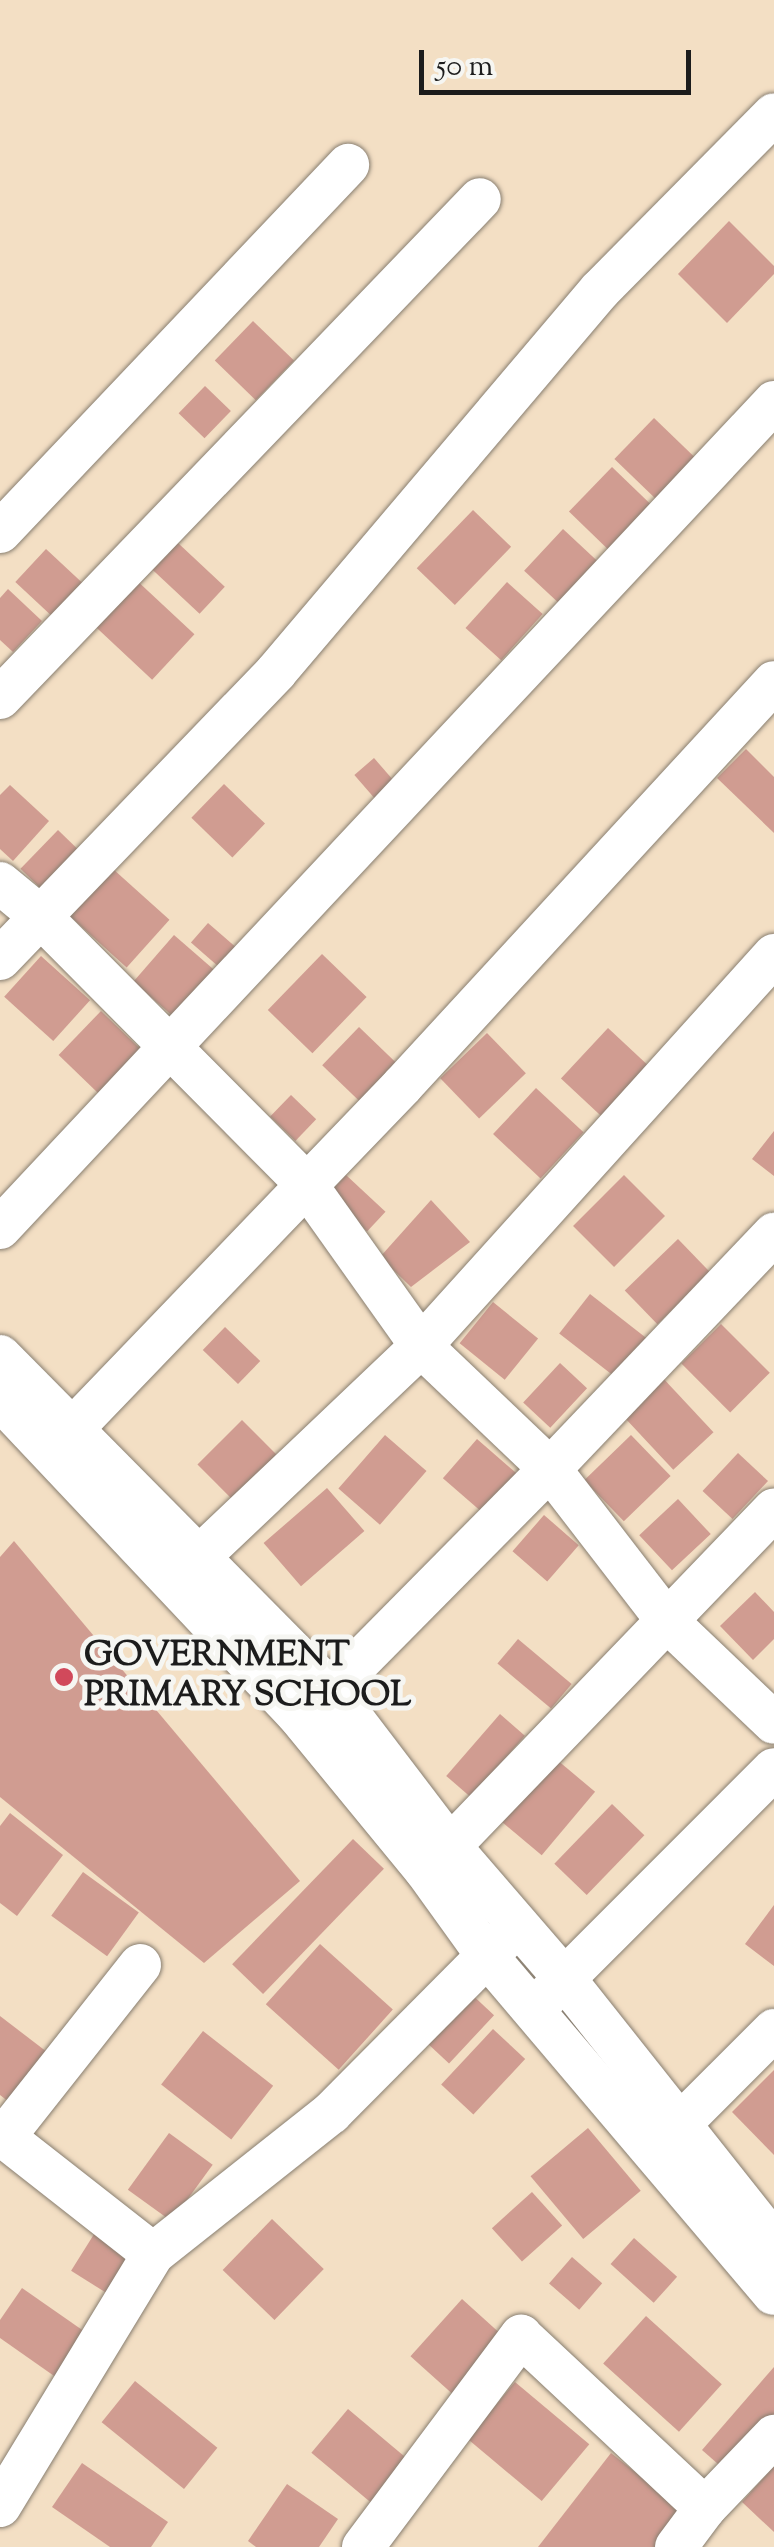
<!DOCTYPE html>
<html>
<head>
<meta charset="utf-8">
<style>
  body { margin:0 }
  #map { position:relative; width:774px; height:2547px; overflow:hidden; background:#f3dfc4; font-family:"Sorts Mill Goudy",serif }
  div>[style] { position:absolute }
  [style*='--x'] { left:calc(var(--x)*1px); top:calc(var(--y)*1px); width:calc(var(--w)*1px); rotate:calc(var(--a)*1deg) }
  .building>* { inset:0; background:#d09c91; transform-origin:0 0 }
  .roads { filter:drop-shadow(0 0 2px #887e70) drop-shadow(0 0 2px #887e70) }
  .minor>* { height:42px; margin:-21px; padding:0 21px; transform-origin:21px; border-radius:21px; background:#fff }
  .dots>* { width:28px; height:28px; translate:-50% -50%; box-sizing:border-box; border:5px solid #f6f6f2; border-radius:50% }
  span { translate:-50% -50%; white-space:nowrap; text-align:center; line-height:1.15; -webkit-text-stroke:10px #f6f6f2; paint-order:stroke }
  .poi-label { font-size:35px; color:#1c1c1c; font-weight:700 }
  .left { translate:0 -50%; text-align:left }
  .scale { position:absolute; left:419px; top:50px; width:272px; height:45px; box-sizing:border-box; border:5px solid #1c1c1c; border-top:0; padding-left:12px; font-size:30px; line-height:35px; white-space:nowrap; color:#1c1c1c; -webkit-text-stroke:8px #f6f6f2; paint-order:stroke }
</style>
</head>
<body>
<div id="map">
  <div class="building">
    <div style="clip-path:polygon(729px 221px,774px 266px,774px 274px,727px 323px,678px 274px)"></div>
    <div style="left:253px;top:321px;width:57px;height:55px;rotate:44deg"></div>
    <div style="left:205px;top:386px;width:36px;height:38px;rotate:44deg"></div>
    <div style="left:654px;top:418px;width:66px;height:57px;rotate:44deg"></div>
    <div style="left:612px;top:467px;width:61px;height:62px;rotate:44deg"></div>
    <div style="left:473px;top:510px;width:53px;height:81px;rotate:44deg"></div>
    <div style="left:563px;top:529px;width:51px;height:57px;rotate:43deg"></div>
    <div style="left:178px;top:543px;width:64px;height:37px;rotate:43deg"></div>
    <div style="left:46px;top:549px;width:51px;height:45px;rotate:43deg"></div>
    <div style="left:133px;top:577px;width:84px;height:62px;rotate:43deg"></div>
    <div style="left:507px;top:582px;width:48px;height:62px;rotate:42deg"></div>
    <div style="clip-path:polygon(8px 589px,42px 621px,13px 652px,0 640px,0 598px)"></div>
    <div style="clip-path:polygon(746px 749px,774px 777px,774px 833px,717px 778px)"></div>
    <div style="left:374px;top:758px;width:37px;height:26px;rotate:49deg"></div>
    <div style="left:224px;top:784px;width:57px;height:47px;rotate:44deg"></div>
    <div style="clip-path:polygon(10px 785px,49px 821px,13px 861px,0 849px,0 795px)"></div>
    <div style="left:58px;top:830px;width:29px;height:54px;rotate:44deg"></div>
    <div style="left:113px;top:869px;width:76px;height:64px;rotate:42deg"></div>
    <div style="left:208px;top:923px;width:50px;height:26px;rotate:41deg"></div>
    <div style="left:174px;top:935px;width:64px;height:62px;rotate:41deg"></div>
    <div style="left:322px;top:954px;width:62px;height:78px;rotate:44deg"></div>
    <div style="left:41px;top:956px;width:66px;height:55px;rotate:42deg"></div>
    <div style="left:101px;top:1011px;width:63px;height:61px;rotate:44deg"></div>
    <div style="left:359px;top:1027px;width:57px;height:53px;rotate:44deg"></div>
    <div style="left:608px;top:1028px;width:59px;height:69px;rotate:43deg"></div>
    <div style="left:487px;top:1033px;width:56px;height:65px;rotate:46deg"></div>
    <div style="left:536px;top:1088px;width:65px;height:63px;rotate:43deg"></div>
    <div style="left:291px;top:1095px;width:35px;height:30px;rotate:44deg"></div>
    <div style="clip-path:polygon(774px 1131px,774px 1176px,752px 1159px)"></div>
    <div style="left:346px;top:1175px;width:54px;height:27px;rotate:43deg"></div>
    <div style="left:624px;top:1175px;width:58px;height:72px;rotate:45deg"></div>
    <div style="clip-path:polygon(431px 1200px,470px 1242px,411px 1287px,380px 1257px)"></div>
    <div style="left:678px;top:1239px;width:47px;height:74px;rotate:46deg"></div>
    <div style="left:590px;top:1294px;width:73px;height:50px;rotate:38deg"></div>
    <div style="left:493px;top:1302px;width:58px;height:53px;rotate:39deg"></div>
    <div style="left:721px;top:1324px;width:69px;height:56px;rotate:45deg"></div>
    <div style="left:225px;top:1327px;width:49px;height:32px;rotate:44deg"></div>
    <div style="left:560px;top:1363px;width:37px;height:54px;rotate:43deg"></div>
    <div style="left:661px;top:1376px;width:77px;height:55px;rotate:47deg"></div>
    <div style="left:242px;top:1420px;width:54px;height:63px;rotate:45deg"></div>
    <div style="left:385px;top:1435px;width:55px;height:71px;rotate:41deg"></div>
    <div style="left:631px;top:1435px;width:57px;height:65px;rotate:46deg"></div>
    <div style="left:477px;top:1439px;width:55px;height:52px;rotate:41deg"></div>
    <div style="left:738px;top:1453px;width:41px;height:52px;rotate:43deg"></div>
    <div style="left:327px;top:1488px;width:57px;height:84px;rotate:49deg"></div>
    <div style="left:678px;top:1499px;width:48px;height:53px;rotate:47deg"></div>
    <div style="left:544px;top:1515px;width:46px;height:48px;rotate:41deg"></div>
    <div style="clip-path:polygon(14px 1541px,300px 1881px,204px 1963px,0 1797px,0 1557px)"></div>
    <div style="clip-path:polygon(755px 1592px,774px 1612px,774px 1639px,753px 1660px,720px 1626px)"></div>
    <div style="left:518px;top:1639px;width:70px;height:32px;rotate:40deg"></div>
    <div style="left:500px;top:1714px;width:33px;height:82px;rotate:41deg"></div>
    <div style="left:556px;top:1759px;width:51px;height:83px;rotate:40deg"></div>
    <div style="left:612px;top:1804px;width:45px;height:83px;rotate:44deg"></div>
    <div style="clip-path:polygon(10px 1813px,63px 1855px,17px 1916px,0 1903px,0 1826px)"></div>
    <div style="left:353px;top:1839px;width:43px;height:174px;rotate:44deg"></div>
    <div style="left:83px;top:1872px;width:69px;height:54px;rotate:36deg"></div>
    <div style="clip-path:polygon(774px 1905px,774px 1966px,745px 1944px)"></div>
    <div style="left:320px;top:1944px;width:98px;height:81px;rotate:42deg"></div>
    <div style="left:467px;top:1990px;width:37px;height:66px;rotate:43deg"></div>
    <div style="clip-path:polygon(0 2016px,47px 2052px,9px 2102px,0 2095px)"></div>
    <div style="left:493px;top:2029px;width:44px;height:76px;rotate:43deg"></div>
    <div style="left:203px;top:2031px;width:89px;height:68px;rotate:38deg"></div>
    <div style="clip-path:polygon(774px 2070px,774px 2155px,732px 2112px)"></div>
    <div style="left:588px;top:2128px;width:82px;height:75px;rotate:50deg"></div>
    <div style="left:169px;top:2133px;width:54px;height:70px;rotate:36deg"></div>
    <div style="left:532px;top:2192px;width:45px;height:54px;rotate:48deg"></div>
    <div style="left:272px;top:2219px;width:72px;height:71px;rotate:44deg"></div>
    <div style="left:96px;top:2231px;width:58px;height:47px;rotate:32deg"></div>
    <div style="left:634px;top:2238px;width:58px;height:35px;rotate:42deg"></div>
    <div style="left:572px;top:2257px;width:40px;height:35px;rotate:41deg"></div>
    <div style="clip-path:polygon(22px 2288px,88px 2334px,57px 2378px,0 2338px,0 2320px)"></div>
    <div style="left:462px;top:2299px;width:60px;height:77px;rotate:42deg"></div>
    <div style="left:646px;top:2316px;width:102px;height:64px;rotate:42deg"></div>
    <div style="clip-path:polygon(774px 2367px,774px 2417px,726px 2471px,702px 2450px)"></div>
    <div style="left:135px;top:2381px;width:106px;height:53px;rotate:39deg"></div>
    <div style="left:515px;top:2382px;width:97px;height:74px;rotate:40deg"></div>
    <div style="left:348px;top:2409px;width:80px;height:57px;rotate:40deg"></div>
    <div style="clip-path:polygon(611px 2453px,686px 2512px,659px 2547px,538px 2547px)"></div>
    <div style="clip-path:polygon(82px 2463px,168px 2522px,151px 2547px,110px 2547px,52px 2507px)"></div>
    <div style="clip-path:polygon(774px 2466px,774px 2532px,742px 2502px)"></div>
    <div style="clip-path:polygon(287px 2484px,338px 2519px,319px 2547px,256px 2547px,248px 2541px)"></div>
  </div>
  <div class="roads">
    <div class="minor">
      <div style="--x:0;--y:532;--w:506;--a:-46.52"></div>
      <div style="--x:0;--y:698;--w:692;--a:-46.11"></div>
      <div style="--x:0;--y:883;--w:52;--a:39.5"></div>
      <div style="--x:40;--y:916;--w:378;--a:45.2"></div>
      <div style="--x:306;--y:1184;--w:199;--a:54.6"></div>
      <div style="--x:421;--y:1346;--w:178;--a:43.6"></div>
      <div style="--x:550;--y:1469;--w:193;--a:52.4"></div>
      <div style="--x:668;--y:1622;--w:146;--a:43.6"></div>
      <div style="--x:0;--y:959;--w:398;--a:-46.1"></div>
      <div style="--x:276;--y:672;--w:501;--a:-49.7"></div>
      <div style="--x:600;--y:290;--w:247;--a:-45.3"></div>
      <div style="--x:0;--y:1228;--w:1132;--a:-46.86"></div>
      <div style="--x:0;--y:1356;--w:470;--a:45.3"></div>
      <div style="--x:331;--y:1690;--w:196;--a:52.7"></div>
      <div style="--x:450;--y:1846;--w:174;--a:49.2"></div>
      <div style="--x:564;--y:1978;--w:338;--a:51.6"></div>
      <div style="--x:0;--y:1399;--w:433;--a:46.7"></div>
      <div style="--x:297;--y:1714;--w:203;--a:50.6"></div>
      <div style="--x:426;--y:1871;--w:105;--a:54.3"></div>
      <div style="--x:487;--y:1956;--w:443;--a:49.7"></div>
      <div style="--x:55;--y:1447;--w:501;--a:-46.13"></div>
      <div style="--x:402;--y:1086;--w:549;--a:-47.36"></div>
      <div style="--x:179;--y:1576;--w:334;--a:-43.5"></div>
      <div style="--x:421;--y:1346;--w:527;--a:-47.92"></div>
      <div style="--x:310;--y:1705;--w:26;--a:-36"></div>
      <div style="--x:331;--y:1690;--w:311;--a:-45.3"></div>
      <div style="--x:550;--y:1469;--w:325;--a:-46.4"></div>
      <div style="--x:430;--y:1867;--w:496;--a:-46.1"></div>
      <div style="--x:140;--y:1965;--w:219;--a:128.3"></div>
      <div style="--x:4;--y:2137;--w:189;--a:38.1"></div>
      <div style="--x:544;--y:1999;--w:325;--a:-45"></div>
      <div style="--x:661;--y:2143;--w:160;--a:-45"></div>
      <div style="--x:0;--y:2506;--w:295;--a:-58.7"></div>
      <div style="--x:153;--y:2254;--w:227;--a:-38.4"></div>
      <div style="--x:331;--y:2113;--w:247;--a:-45.2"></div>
      <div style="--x:363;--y:2547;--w:264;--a:-53.2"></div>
      <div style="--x:521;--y:2336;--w:252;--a:43.1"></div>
      <div style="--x:676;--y:2547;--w:49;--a:-53.4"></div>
      <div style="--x:705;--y:2508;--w:100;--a:-46.2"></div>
    </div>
  </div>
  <div class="dots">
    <div style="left:64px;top:1677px;background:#d1495b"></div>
  </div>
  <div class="poi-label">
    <span class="left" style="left:84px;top:1677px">GOVERNMENT<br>PRIMARY SCHOOL</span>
  </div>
  <div class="scale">50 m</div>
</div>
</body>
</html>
